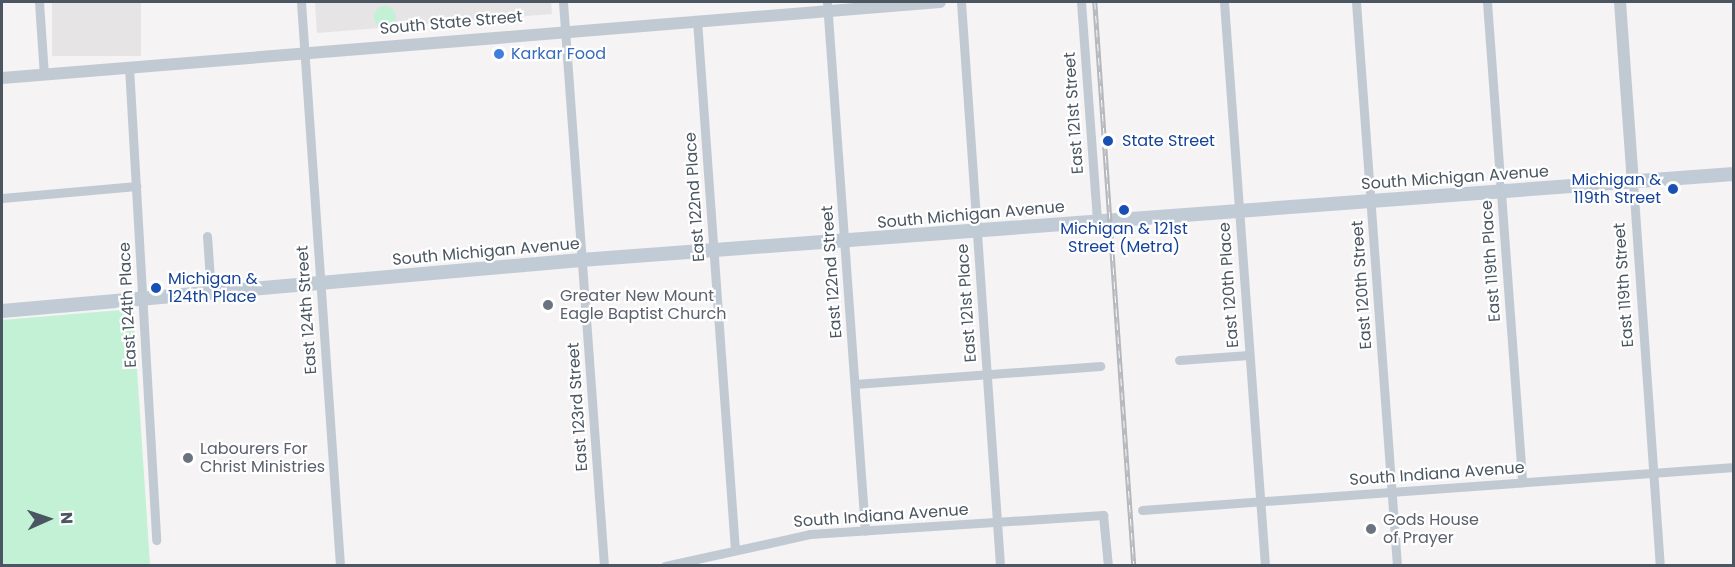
<!DOCTYPE html>
<html>
<head>
<meta charset="utf-8">
<style>
  body { margin:0 }
  #map { position:relative; width:1735px; height:567px; overflow:hidden; background:#f5f3f3; font-family:Poppins,sans-serif }
  div>[style] { position:absolute }
  [style*='--x'] { left:calc(var(--x)*1px); top:calc(var(--y)*1px); width:calc(var(--w)*1px); rotate:calc(var(--a)*1deg) }
  .education>* { inset:0; background:#e6e4e5; transform-origin:0 0 }
  .green>* { inset:0; background:#c3f1d5 }
  .round { border-radius:50% }
  .minor>* { height:9px; margin:-4.5px; padding:0 4.5px; transform-origin:4.5px; border-radius:4.5px; background:#c1cad2 }
  .tertiary>* { height:12px; margin:-6px; padding:0 6px; transform-origin:6px; border-radius:6px; background:#c1cad2 }
  .secondary>* { height:14px; margin:-7px; padding:0 7px; transform-origin:7px; border-radius:7px; background:#c1cbd6 }
  .rail>* { height:4.5px; margin-top:-2.25px; transform-origin:0; background:repeating-linear-gradient(90deg,#fff 0 7px,#b5b8bd 0 14px); box-sizing:border-box; border-block:2px solid #b5b8bd }
  .dots>* { width:16px; height:16px; translate:-50% -50%; box-sizing:border-box; border:3px solid #fff; border-radius:50% }
  span { translate:-50% -50%; white-space:nowrap; text-align:center; line-height:1.15; -webkit-text-stroke:4.5px #fff; paint-order:stroke }
  .street-label { font-size:16px; color:#4a5661 }
  .shop-label { font-size:16px; color:#366cbe }
  .left { translate:0 -50%; text-align:left }
  .transit-label { font-size:16px; color:#164399 }
  .right { translate:-100% -50%; text-align:right }
  .worship-label { font-size:16px; color:#5b616d }
  .frame { position:absolute; inset:0; border:3px solid #4a5661; pointer-events:none }
  .north { position:absolute; left:18px; top:489px; width:60px; height:60px; -webkit-text-stroke:4px #fff; paint-order:stroke; rotate:87deg; font-size:16px; font-weight:700; line-height:24px; text-align:center; color:#4a5661 }
  .north::after { content:''; display:block; margin:auto; width:21px; height:27px; background:#4a5661; clip-path:polygon(50% 0,100% 100%,50% 72%,0 100%) }
</style>
</head>
<body>
<div id="map">
  <div class="education">
    <div style="left:52px;top:2px;width:89px;height:54px"></div>
    <div style="clip-path:polygon(315px 2px,551px 2px,552px 14px,317px 33px)"></div>
  </div>
  <div class="green">
    <div class="round" style="left:374px;top:6px;width:22px;height:22px"></div>
    <div style="clip-path:polygon(133px 309px,150px 565px,2px 565px,2px 320px)"></div>
  </div>
  <div class="minor">
    <div style="--x:39;--y:2;--w:73;--a:86.1"></div>
    <div style="--x:301;--y:2;--w:565;--a:86.04"></div>
    <div style="--x:563;--y:2;--w:565;--a:85.84"></div>
    <div style="--x:827;--y:2;--w:530;--a:85.89"></div>
    <div style="--x:961;--y:2;--w:565;--a:86.04"></div>
    <div style="--x:1081;--y:2;--w:221;--a:85.8"></div>
    <div style="--x:1224;--y:2;--w:565;--a:85.84"></div>
    <div style="--x:1356;--y:2;--w:565;--a:85.84"></div>
    <div style="--x:1487;--y:2;--w:481;--a:85.8"></div>
    <div style="--x:697;--y:20;--w:531;--a:85.9"></div>
    <div style="--x:129;--y:67;--w:474;--a:86.7"></div>
    <div style="--x:1633;--y:182;--w:385;--a:86"></div>
    <div style="--x:2;--y:198;--w:135;--a:-5.1"></div>
    <div style="--x:207;--y:236;--w:57;--a:86"></div>
    <div style="--x:1179;--y:360;--w:70;--a:-4.1"></div>
    <div style="--x:855;--y:384;--w:246;--a:-4.2"></div>
    <div style="--x:1142;--y:510;--w:594;--a:-4.15"></div>
    <div style="--x:665;--y:566;--w:148;--a:-12.4"></div>
    <div style="--x:810;--y:534;--w:294;--a:-3.7"></div>
    <div style="--x:1103;--y:515;--w:51;--a:84.4"></div>
  </div>
  <div class="tertiary">
    <div style="--x:1620;--y:2;--w:180;--a:85.9"></div>
    <div style="--x:2;--y:78;--w:941;--a:-4.63"></div>
  </div>
  <div class="secondary">
    <div style="--x:2;--y:311;--w:581;--a:-5.03"></div>
    <div style="--x:581;--y:260;--w:1156;--a:-4.27"></div>
  </div>
  <div class="rail">
    <div style="--x:1095;--y:2;--w:565;--a:86.04"></div>
  </div>
  <div class="dots">
    <div style="left:499px;top:54px;background:#3f7fe0"></div>
    <div style="left:1108px;top:141px;background:#1a4fb4"></div>
    <div style="left:1673px;top:189px;background:#1a4fb4"></div>
    <div style="left:1124px;top:210px;background:#1a4fb4"></div>
    <div style="left:156px;top:288px;background:#1a4fb4"></div>
    <div style="left:548px;top:305px;background:#6b7280"></div>
    <div style="left:188px;top:458px;background:#6b7280"></div>
    <div style="left:1371px;top:529px;background:#6b7280"></div>
  </div>
  <div class="street-label">
    <span style="left:451px;top:23px;rotate:-5deg">South State Street</span>
    <span style="left:1074px;top:113px;rotate:-94deg">East 121st Street</span>
    <span style="left:1455px;top:178px;rotate:-4deg">South Michigan Avenue</span>
    <span style="left:695px;top:197px;rotate:-94deg">East 122nd Place</span>
    <span style="left:971px;top:215px;rotate:-5deg">South Michigan Avenue</span>
    <span style="left:486px;top:252px;rotate:-5deg">South Michigan Avenue</span>
    <span style="left:1491px;top:261px;rotate:-94deg">East 119th Place</span>
    <span style="left:832px;top:272px;rotate:-94deg">East 122nd Street</span>
    <span style="left:1229px;top:285px;rotate:-94deg">East 120th Place</span>
    <span style="left:1362px;top:285px;rotate:-94deg">East 120th Street</span>
    <span style="left:1624px;top:285px;rotate:-94deg">East 119th Street</span>
    <span style="left:967px;top:303px;rotate:-94deg">East 121st Place</span>
    <span style="left:128px;top:305px;rotate:-93deg">East 124th Place</span>
    <span style="left:307px;top:310px;rotate:-94deg">East 124th Street</span>
    <span style="left:578px;top:407px;rotate:-94deg">East 123rd Street</span>
    <span style="left:1437px;top:474px;rotate:-4deg">South Indiana Avenue</span>
    <span style="left:881px;top:516px;rotate:-4deg">South Indiana Avenue</span>
  </div>
  <div class="shop-label">
    <span class="left" style="left:511px;top:54px">Karkar Food</span>
  </div>
  <div class="transit-label">
    <span class="left" style="left:1122px;top:141px">State Street</span>
    <span class="right" style="left:1661px;top:189px">Michigan &amp;<br>119th Street</span>
    <span style="left:1124px;top:238px">Michigan &amp; 121st<br>Street (Metra)</span>
    <span class="left" style="left:168px;top:288px">Michigan &amp;<br>124th Place</span>
  </div>
  <div class="worship-label">
    <span class="left" style="left:560px;top:305px">Greater New Mount<br>Eagle Baptist Church</span>
    <span class="left" style="left:200px;top:458px">Labourers For<br>Christ Ministries</span>
    <span class="left" style="left:1383px;top:529px">Gods House<br>of Prayer</span>
  </div>
  <div class="frame"></div>
  <div class="north">N</div>
</div>
</body>
</html>
